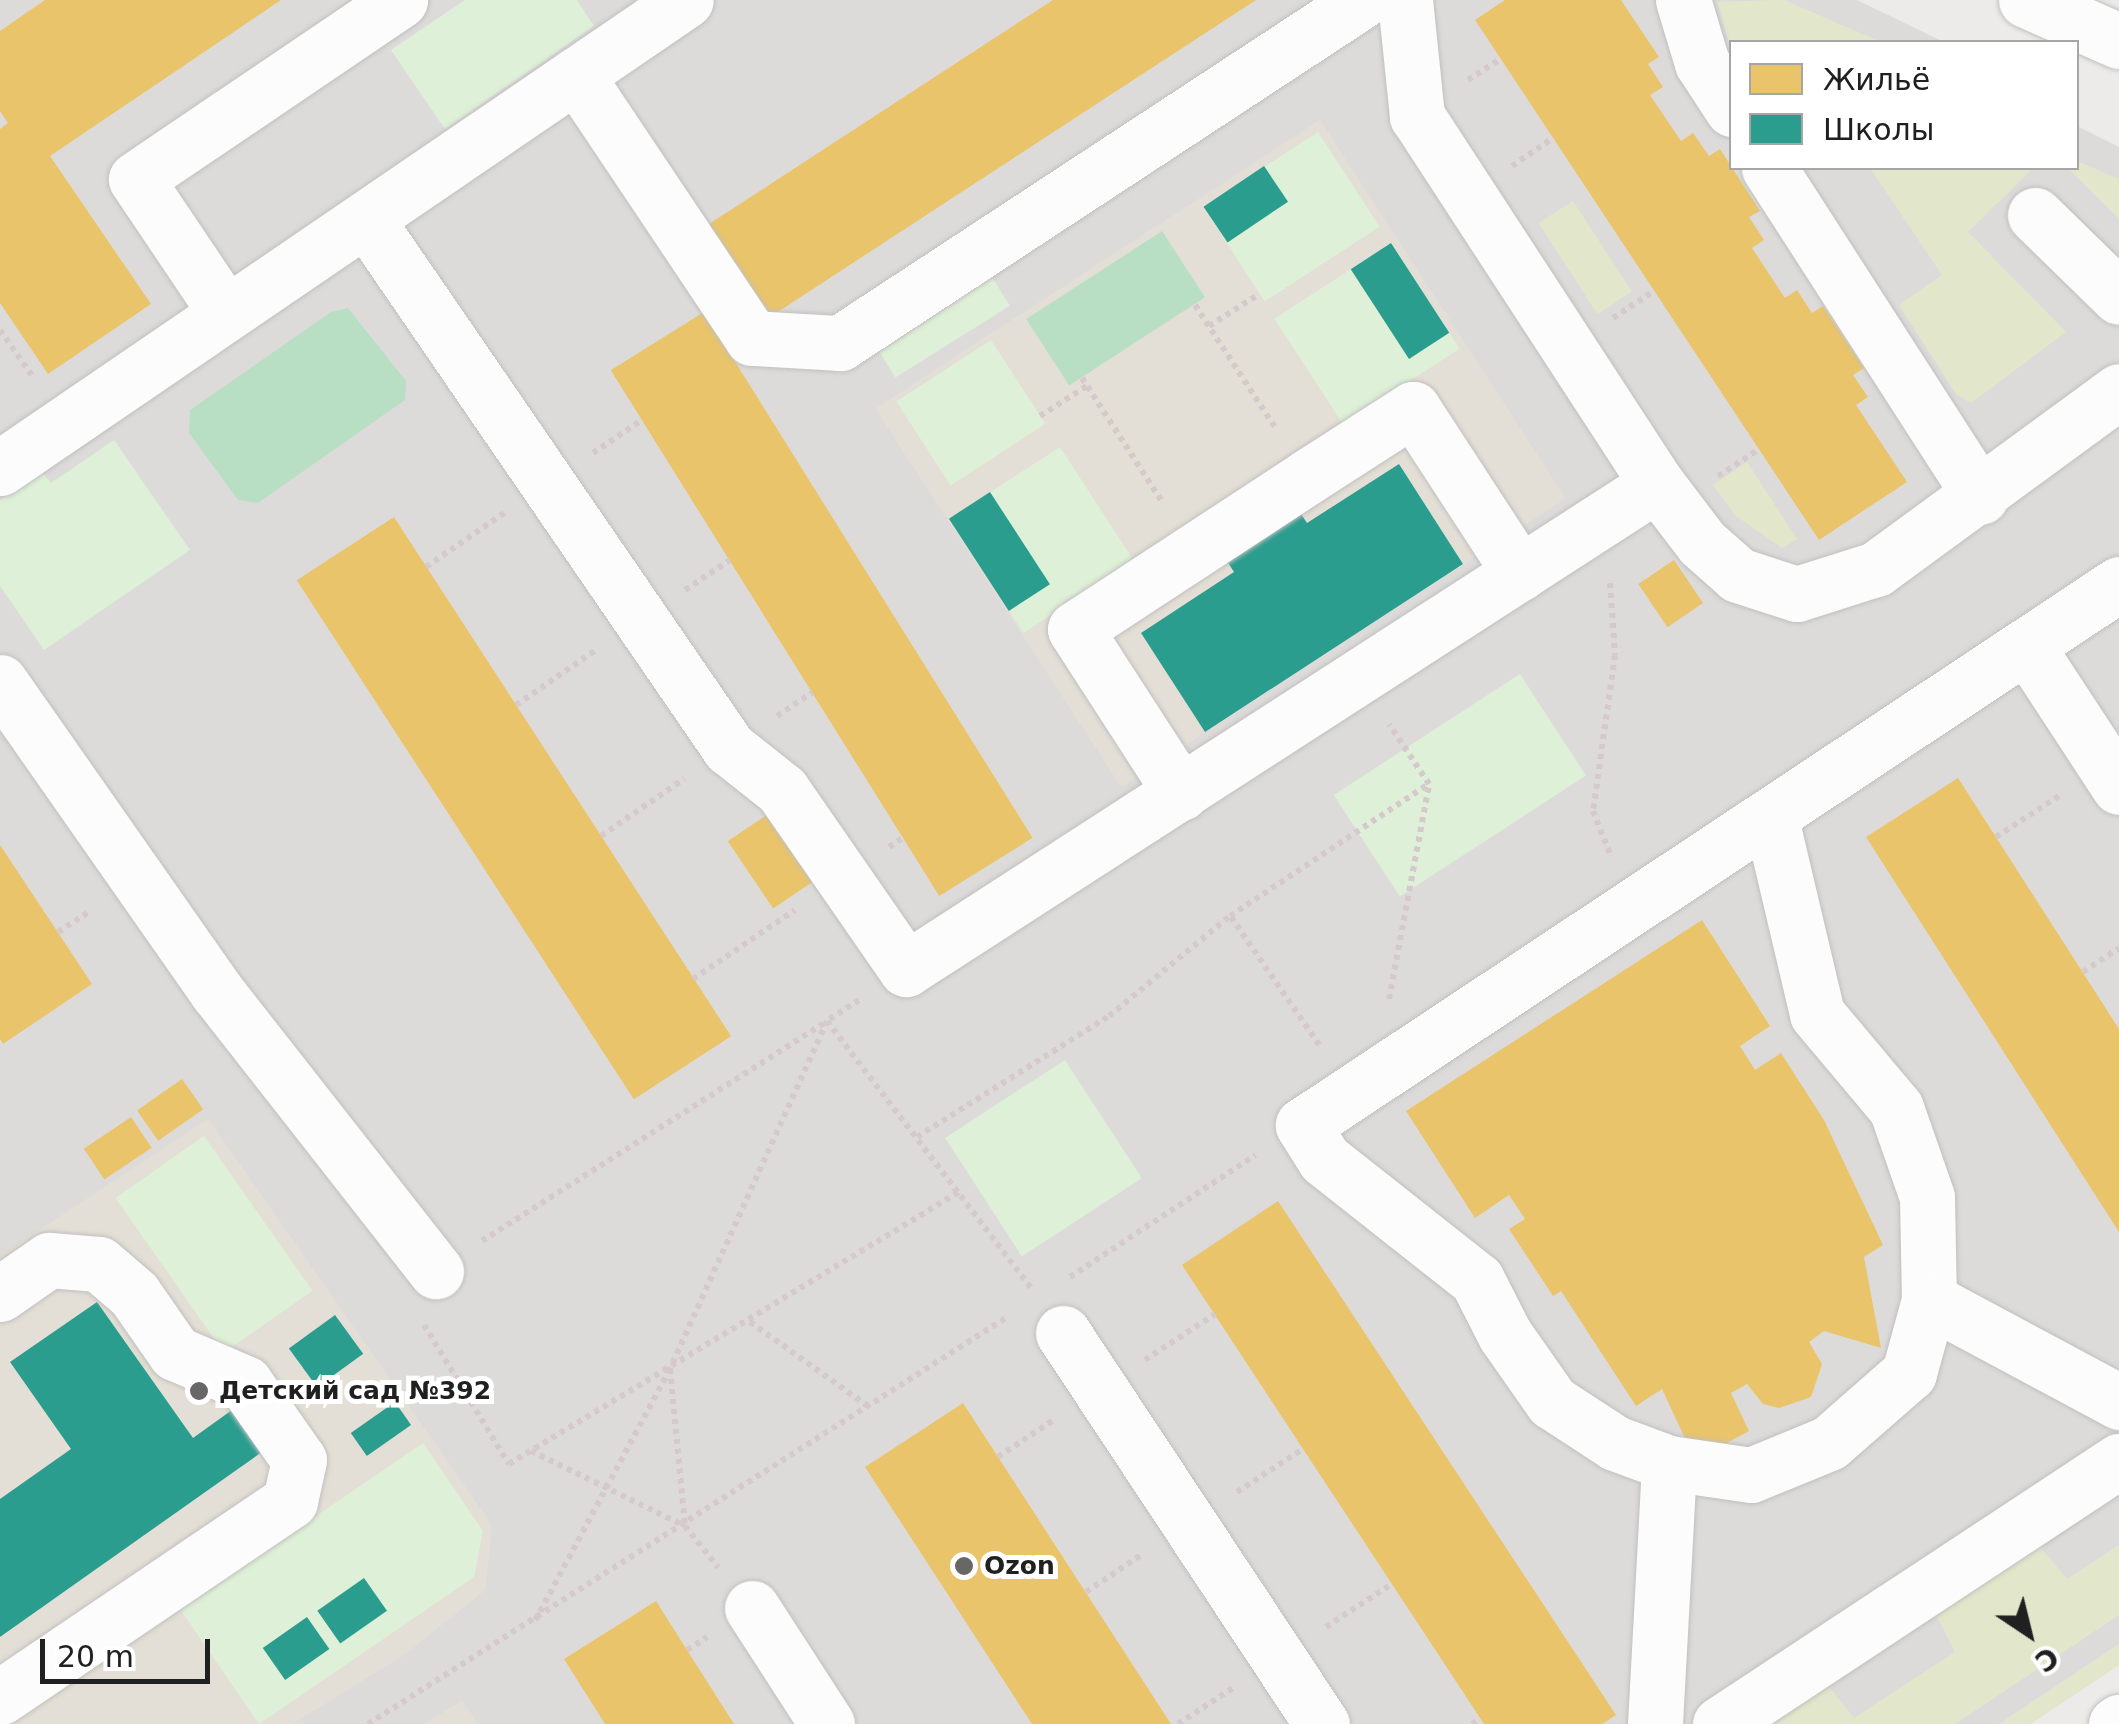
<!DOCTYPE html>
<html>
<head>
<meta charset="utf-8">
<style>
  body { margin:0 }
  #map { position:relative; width:2119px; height:1724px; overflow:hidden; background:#edebe9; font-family:"DejaVu Sans",sans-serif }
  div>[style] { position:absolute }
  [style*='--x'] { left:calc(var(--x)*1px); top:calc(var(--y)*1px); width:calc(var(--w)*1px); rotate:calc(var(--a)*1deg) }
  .residential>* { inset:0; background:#dddbda }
  .education>* { inset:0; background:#e4dfd6; transform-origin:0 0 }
  .religious>* { inset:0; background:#dcdbda; transform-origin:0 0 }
  .grass>* { inset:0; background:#e2e7cb; transform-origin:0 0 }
  .park>* { inset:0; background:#def0d7; transform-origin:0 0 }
  .pitch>* { inset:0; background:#b8dfc4; transform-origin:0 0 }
  .homes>* { inset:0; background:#e9c46a; transform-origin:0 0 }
  .schools>* { inset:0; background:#2a9d8f; transform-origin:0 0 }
  .path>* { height:6px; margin-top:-3px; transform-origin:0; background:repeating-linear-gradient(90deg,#d6c9cb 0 5px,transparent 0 10px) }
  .roads { filter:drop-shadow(0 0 2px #c1c0bf) drop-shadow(0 0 2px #c1c0bf) }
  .minor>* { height:55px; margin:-27.5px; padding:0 27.5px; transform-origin:27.5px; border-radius:27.5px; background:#fcfcfc }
  .dots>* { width:28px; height:28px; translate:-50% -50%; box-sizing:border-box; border:5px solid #fff; border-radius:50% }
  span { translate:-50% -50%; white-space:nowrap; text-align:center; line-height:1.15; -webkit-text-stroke:10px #fff; paint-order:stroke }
  .poi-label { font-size:25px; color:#202020; font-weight:700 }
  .left { translate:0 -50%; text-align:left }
  .legend { position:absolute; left:1729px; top:40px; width:350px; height:130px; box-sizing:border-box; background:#fff; border:2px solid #a6a6a6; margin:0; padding:12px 18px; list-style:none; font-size:30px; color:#202020 }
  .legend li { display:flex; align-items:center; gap:20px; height:50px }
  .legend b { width:50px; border:2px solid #a6a6a6 }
  .north { position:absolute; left:1979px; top:1584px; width:100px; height:100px; -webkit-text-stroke:8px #fff; paint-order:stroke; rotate:145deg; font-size:28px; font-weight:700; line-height:40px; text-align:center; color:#202020 }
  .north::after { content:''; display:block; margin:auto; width:35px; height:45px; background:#202020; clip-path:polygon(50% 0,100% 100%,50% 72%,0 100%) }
  .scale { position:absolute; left:40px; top:1639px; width:170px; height:45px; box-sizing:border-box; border:5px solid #202020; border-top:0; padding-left:12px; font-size:30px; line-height:35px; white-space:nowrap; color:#202020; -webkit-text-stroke:8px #fff; paint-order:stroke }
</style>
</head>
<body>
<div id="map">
  <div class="residential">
    <div style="clip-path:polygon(0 0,1857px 0,1944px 42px,1732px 42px,1732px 168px,2076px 168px,2077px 126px,2119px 147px,2119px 1665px,2030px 1724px,0 1724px)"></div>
  </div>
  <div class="education">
    <div style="left:1320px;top:120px;width:451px;height:530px;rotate:57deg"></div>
    <div style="clip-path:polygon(208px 1119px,492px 1525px,485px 1590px,404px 1655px,292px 1724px,0 1724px,0 1256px)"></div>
    <div style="clip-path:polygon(462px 1701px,478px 1724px,424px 1724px)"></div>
  </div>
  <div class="religious">
    <div style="clip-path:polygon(715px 0,793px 0,737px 38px)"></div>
    <div style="left:1288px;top:69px;width:44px;height:268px;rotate:57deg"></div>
    <div style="left:564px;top:101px;width:44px;height:209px;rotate:55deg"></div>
    <div style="left:372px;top:127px;width:43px;height:187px;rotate:56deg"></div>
    <div style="left:1403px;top:130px;width:397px;height:51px;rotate:57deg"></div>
    <div style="clip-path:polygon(1807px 168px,1870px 168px,1942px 276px,1899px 305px)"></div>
    <div style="clip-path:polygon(2033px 168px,2068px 168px,2119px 219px,2119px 336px,1994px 435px,1971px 403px,2065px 332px,1967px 232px)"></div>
    <div style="clip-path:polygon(2091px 461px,2119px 503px,2119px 557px,1740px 817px,1714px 778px,1978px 598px,1951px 557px)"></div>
    <div style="clip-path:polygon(2119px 609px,2119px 672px,2094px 689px,2064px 646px)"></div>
    <div style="left:62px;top:674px;width:231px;height:45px;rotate:55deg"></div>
    <div style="left:265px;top:884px;width:412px;height:49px;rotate:56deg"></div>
    <div style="clip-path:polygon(2119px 1484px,2119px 1545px,2067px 1579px,2037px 1543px)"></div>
    <div style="clip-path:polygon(836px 1553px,891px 1640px,862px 1660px,903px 1724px,848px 1724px,767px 1597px)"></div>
    <div style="clip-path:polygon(1940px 1602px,1934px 1617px,1955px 1651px,1853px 1718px,1825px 1682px)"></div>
  </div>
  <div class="grass">
    <div style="clip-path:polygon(1784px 0,1881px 42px,1732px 42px,1731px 49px,1717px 2px)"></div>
    <div style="clip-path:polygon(2077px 161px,2119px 179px,2119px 219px,2068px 168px,2076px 168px)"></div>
    <div style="clip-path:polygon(1870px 168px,2033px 168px,1968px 232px,2066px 332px,1971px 403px,1956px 394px,1899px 305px,1942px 275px)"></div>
    <div style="left:1573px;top:201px;width:108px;height:41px;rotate:57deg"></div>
    <div style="clip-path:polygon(1747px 462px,1797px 539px,1782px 548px,1736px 516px,1713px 485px)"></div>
    <div style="clip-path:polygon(2037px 1543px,2067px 1579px,2119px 1545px,2119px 1615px,1955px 1724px,1754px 1724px,1825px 1682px,1854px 1718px,1955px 1652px,1934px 1611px)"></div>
    <div style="clip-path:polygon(2119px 1644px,2119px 1665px,2030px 1724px,1999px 1724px)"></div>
  </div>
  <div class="park">
    <div style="clip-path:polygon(465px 0,577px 0,594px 26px,445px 129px,391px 50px)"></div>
    <div style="left:1318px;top:132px;width:113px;height:137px;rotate:57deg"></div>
    <div style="left:1391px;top:243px;width:126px;height:139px;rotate:57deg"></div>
    <div style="left:985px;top:266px;width:47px;height:135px;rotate:58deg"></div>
    <div style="left:991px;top:340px;width:100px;height:113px;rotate:57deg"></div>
    <div style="clip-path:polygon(114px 440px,190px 550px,44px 650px,0 586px,0 500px,41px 471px,51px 483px)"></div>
    <div style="left:1060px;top:447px;width:136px;height:132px;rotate:57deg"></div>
    <div style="left:1520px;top:674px;width:121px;height:222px;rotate:57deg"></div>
    <div style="left:1065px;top:1060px;width:141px;height:143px;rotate:57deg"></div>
    <div style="left:204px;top:1136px;width:189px;height:108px;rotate:55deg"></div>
    <div style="clip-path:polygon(423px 1443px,483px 1531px,474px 1577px,259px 1724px,180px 1609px)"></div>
  </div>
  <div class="pitch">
    <div style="left:1162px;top:231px;width:79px;height:162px;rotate:57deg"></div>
    <div style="clip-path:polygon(348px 308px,406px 381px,405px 400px,258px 503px,238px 500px,189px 433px,190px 410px,331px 312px)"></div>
  </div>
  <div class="homes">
    <div style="clip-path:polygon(45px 0,281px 0,50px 156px,151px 304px,48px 374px,0 303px,0 129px,8px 123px,0 111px,0 31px)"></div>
    <div style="clip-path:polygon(1053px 0,1256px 0,767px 319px,706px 226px)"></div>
    <div style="clip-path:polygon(1505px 0,1621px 0,1659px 57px,1648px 64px,1663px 87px,1650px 95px,1681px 141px,1693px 133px,1709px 156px,1720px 149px,1760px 211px,1749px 217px,1764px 240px,1752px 248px,1785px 298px,1797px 290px,1812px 313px,1823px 306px,1864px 368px,1853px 375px,1868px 397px,1856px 405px,1907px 482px,1819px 540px,1475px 20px)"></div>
    <div style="left:704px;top:312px;width:620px;height:110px;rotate:58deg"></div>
    <div style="left:394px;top:517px;width:619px;height:116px;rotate:57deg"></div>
    <div style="left:1674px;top:560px;width:52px;height:43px;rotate:56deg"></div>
    <div style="clip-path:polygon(1958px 778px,2119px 1029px,2119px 1232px,1866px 837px)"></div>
    <div style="left:780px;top:806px;width:81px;height:63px;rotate:56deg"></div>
    <div style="clip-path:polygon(0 845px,92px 984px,3px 1044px,0 1039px)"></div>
    <div style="clip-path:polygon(1702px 920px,1770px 1026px,1740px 1046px,1755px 1070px,1781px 1053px,1824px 1120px,1883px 1245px,1864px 1257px,1881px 1348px,1824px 1331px,1809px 1342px,1822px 1364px,1811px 1397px,1779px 1408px,1763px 1404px,1747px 1384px,1731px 1393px,1749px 1431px,1695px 1460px,1662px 1389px,1636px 1406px,1561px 1291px,1553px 1296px,1509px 1229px,1525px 1219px,1509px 1195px,1475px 1218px,1406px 1111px)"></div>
    <div style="left:182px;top:1079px;width:37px;height:55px;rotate:55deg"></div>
    <div style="left:131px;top:1117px;width:37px;height:57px;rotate:56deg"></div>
    <div style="clip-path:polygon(1278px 1201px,1616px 1715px,1602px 1724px,1484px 1724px,1182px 1265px)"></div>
    <div style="clip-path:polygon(963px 1403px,998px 1457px,1171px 1724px,1032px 1724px,865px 1467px)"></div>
    <div style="clip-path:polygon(656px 1601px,687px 1650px,734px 1724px,605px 1724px,564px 1659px)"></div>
  </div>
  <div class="schools">
    <div style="left:1264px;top:166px;width:43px;height:73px;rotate:56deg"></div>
    <div style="left:1391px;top:243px;width:107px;height:48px;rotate:57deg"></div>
    <div style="clip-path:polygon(1399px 464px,1463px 564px,1205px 732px,1141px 633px,1234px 572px,1223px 555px,1297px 508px,1307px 523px)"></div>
    <div style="left:990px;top:492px;width:110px;height:49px;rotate:57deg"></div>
    <div style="clip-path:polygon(97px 1302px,193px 1438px,239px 1405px,269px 1447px,0 1637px,0 1499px,71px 1449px,10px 1362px)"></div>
    <div style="left:335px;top:1315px;width:48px;height:57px;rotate:54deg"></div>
    <div style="left:395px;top:1402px;width:28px;height:54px;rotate:55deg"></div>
    <div style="left:364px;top:1578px;width:40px;height:57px;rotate:55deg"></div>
    <div style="left:307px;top:1617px;width:39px;height:54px;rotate:55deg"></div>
  </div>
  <div class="path">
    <div style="--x:1468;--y:80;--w:38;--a:-33"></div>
    <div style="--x:1512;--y:166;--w:50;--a:-34.3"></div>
    <div style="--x:1195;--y:305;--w:148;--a:56.8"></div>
    <div style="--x:1613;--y:318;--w:49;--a:-33.4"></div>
    <div style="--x:1209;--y:326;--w:59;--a:-32.6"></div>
    <div style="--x:0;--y:330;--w:59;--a:54.7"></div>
    <div style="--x:1082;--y:378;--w:149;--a:57.1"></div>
    <div style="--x:1040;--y:416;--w:56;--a:-32.6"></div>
    <div style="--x:593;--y:453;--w:59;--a:-34"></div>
    <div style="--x:1718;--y:476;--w:48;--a:-33"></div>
    <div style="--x:426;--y:567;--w:95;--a:-34.7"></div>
    <div style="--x:1610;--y:583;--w:72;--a:86"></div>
    <div style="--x:1615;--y:655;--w:158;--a:98"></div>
    <div style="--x:1593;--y:811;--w:48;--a:68.2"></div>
    <div style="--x:685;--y:590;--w:54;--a:-33.7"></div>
    <div style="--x:516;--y:705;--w:97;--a:-34.5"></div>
    <div style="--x:777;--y:716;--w:43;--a:-33.7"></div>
    <div style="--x:601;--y:836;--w:101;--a:-34.5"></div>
    <div style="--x:1996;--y:837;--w:75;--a:-33.1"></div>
    <div style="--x:889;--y:847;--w:18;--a:-34"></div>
    <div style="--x:1231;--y:917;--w:157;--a:55.4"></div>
    <div style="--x:58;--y:932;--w:38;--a:-33"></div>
    <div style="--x:2083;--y:972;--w:43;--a:-33.7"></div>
    <div style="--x:693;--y:979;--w:123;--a:-34.1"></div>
    <div style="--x:1389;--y:999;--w:218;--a:-79.4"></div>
    <div style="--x:859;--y:1000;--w:38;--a:147"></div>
    <div style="--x:827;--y:1021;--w:339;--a:52.6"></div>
    <div style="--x:917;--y:1137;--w:227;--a:-32.2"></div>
    <div style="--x:1109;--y:1016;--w:157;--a:-39.6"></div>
    <div style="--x:1230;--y:916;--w:239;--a:-33.6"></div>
    <div style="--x:1429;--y:784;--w:72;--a:-123.7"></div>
    <div style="--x:482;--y:1241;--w:409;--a:-32.5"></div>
    <div style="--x:827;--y:1021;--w:382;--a:114.3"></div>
    <div style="--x:670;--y:1369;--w:286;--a:118.2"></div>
    <div style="--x:1070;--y:1277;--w:222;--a:-33.3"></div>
    <div style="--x:750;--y:1322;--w:146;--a:35.5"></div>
    <div style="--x:424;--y:1325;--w:163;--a:58.6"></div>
    <div style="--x:509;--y:1464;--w:526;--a:-31.15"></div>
    <div style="--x:1145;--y:1360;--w:84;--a:-33.3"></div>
    <div style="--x:670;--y:1369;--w:157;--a:84.5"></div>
    <div style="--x:531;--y:1451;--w:171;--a:26"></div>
    <div style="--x:685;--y:1526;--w:53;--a:51.2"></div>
    <div style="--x:998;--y:1457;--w:69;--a:-33.7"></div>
    <div style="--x:1237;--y:1492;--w:79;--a:-33.1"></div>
    <div style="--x:1086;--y:1592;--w:70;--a:-33.9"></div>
    <div style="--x:1326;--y:1627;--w:79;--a:-33.1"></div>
    <div style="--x:687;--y:1650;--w:24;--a:-33"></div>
    <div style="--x:368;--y:1724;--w:760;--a:-32.48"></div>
    <div style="--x:1178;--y:1724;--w:66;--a:-33.2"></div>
    <div style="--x:1472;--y:1724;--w:9;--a:-32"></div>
  </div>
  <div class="roads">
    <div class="minor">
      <div style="--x:1405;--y:0;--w:117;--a:84.1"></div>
      <div style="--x:1417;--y:116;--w:439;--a:56.9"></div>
      <div style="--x:1657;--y:484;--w:74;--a:52.7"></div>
      <div style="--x:1702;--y:543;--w:48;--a:41.6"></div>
      <div style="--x:1738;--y:575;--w:62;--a:17.9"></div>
      <div style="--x:1797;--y:594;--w:83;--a:-17.6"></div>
      <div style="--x:1876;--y:569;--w:301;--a:-36.2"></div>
      <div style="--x:1683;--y:0;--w:66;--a:73.2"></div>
      <div style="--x:1702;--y:63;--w:55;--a:56.9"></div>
      <div style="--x:2026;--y:0;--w:102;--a:23.8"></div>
      <div style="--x:576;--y:75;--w:316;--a:56.2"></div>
      <div style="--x:752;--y:338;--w:88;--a:3.3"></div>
      <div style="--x:840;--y:343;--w:625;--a:-33.26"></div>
      <div style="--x:1769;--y:168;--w:391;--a:57.2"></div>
      <div style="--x:2035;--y:215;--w:117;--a:44.3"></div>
      <div style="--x:366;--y:219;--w:642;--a:55.54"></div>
      <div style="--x:729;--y:748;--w:68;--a:38.4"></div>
      <div style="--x:782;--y:790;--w:218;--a:55.3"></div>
      <div style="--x:906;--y:969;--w:894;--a:-32.85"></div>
      <div style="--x:226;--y:313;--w:161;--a:-123.9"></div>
      <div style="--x:136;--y:179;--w:319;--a:-34.1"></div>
      <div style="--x:0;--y:468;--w:830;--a:-34.3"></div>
      <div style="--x:2028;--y:648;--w:166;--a:56.8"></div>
      <div style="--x:0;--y:682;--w:378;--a:55"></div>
      <div style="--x:217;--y:992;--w:355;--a:51.9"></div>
      <div style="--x:1181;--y:793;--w:195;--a:-122.9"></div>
      <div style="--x:1075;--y:629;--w:277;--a:-33.2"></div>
      <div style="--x:1307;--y:477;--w:126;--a:-32.7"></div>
      <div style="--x:1413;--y:409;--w:196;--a:56.9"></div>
      <div style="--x:1771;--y:819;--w:200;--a:76.7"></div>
      <div style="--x:1817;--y:1014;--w:123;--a:50"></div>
      <div style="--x:1896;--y:1108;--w:94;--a:70.8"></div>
      <div style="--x:1927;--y:1197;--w:103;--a:88.9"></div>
      <div style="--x:1929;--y:1300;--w:76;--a:105.3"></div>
      <div style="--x:1909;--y:1373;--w:106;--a:138.8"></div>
      <div style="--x:1829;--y:1443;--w:84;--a:157.7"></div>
      <div style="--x:1751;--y:1475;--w:83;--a:-171.7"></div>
      <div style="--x:1669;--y:1463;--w:58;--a:-159.7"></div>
      <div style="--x:1615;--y:1443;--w:75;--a:-146.9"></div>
      <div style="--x:1552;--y:1402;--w:82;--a:-125"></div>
      <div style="--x:1505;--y:1335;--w:62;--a:-117"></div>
      <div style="--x:1477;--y:1280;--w:195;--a:-141.7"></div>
      <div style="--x:1324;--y:1159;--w:40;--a:-122"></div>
      <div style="--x:1303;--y:1125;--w:979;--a:-33.54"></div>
      <div style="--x:0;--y:1294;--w:60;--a:-34.8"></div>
      <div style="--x:49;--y:1260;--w:50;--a:4.6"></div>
      <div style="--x:99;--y:1264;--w:46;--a:40.6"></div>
      <div style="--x:134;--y:1294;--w:72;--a:55.2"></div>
      <div style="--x:175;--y:1353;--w:76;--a:23.2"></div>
      <div style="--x:245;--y:1383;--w:94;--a:55"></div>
      <div style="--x:299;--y:1460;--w:42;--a:102.4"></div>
      <div style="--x:290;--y:1501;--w:350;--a:145.9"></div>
      <div style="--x:1929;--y:1300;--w:216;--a:28.2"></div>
      <div style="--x:1063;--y:1333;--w:469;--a:56.5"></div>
      <div style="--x:752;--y:1608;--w:138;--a:57.1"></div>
      <div style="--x:1655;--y:1724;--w:261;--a:-86.9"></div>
      <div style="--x:1720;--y:1724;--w:478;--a:-33.4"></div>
      <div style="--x:2116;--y:1724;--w:4;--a:-34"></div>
    </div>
  </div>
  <div class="dots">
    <div style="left:199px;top:1391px;background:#686766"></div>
    <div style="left:964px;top:1566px;background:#686766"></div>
  </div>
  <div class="poi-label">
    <span class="left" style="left:219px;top:1391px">Детский сад №392</span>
    <span class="left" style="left:984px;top:1566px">Ozon</span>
  </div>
  <ul class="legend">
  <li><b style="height:28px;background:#e9c46a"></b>Жильё</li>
  <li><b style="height:28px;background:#2a9d8f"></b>Школы</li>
  </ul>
  <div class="north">С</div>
  <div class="scale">20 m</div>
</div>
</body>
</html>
